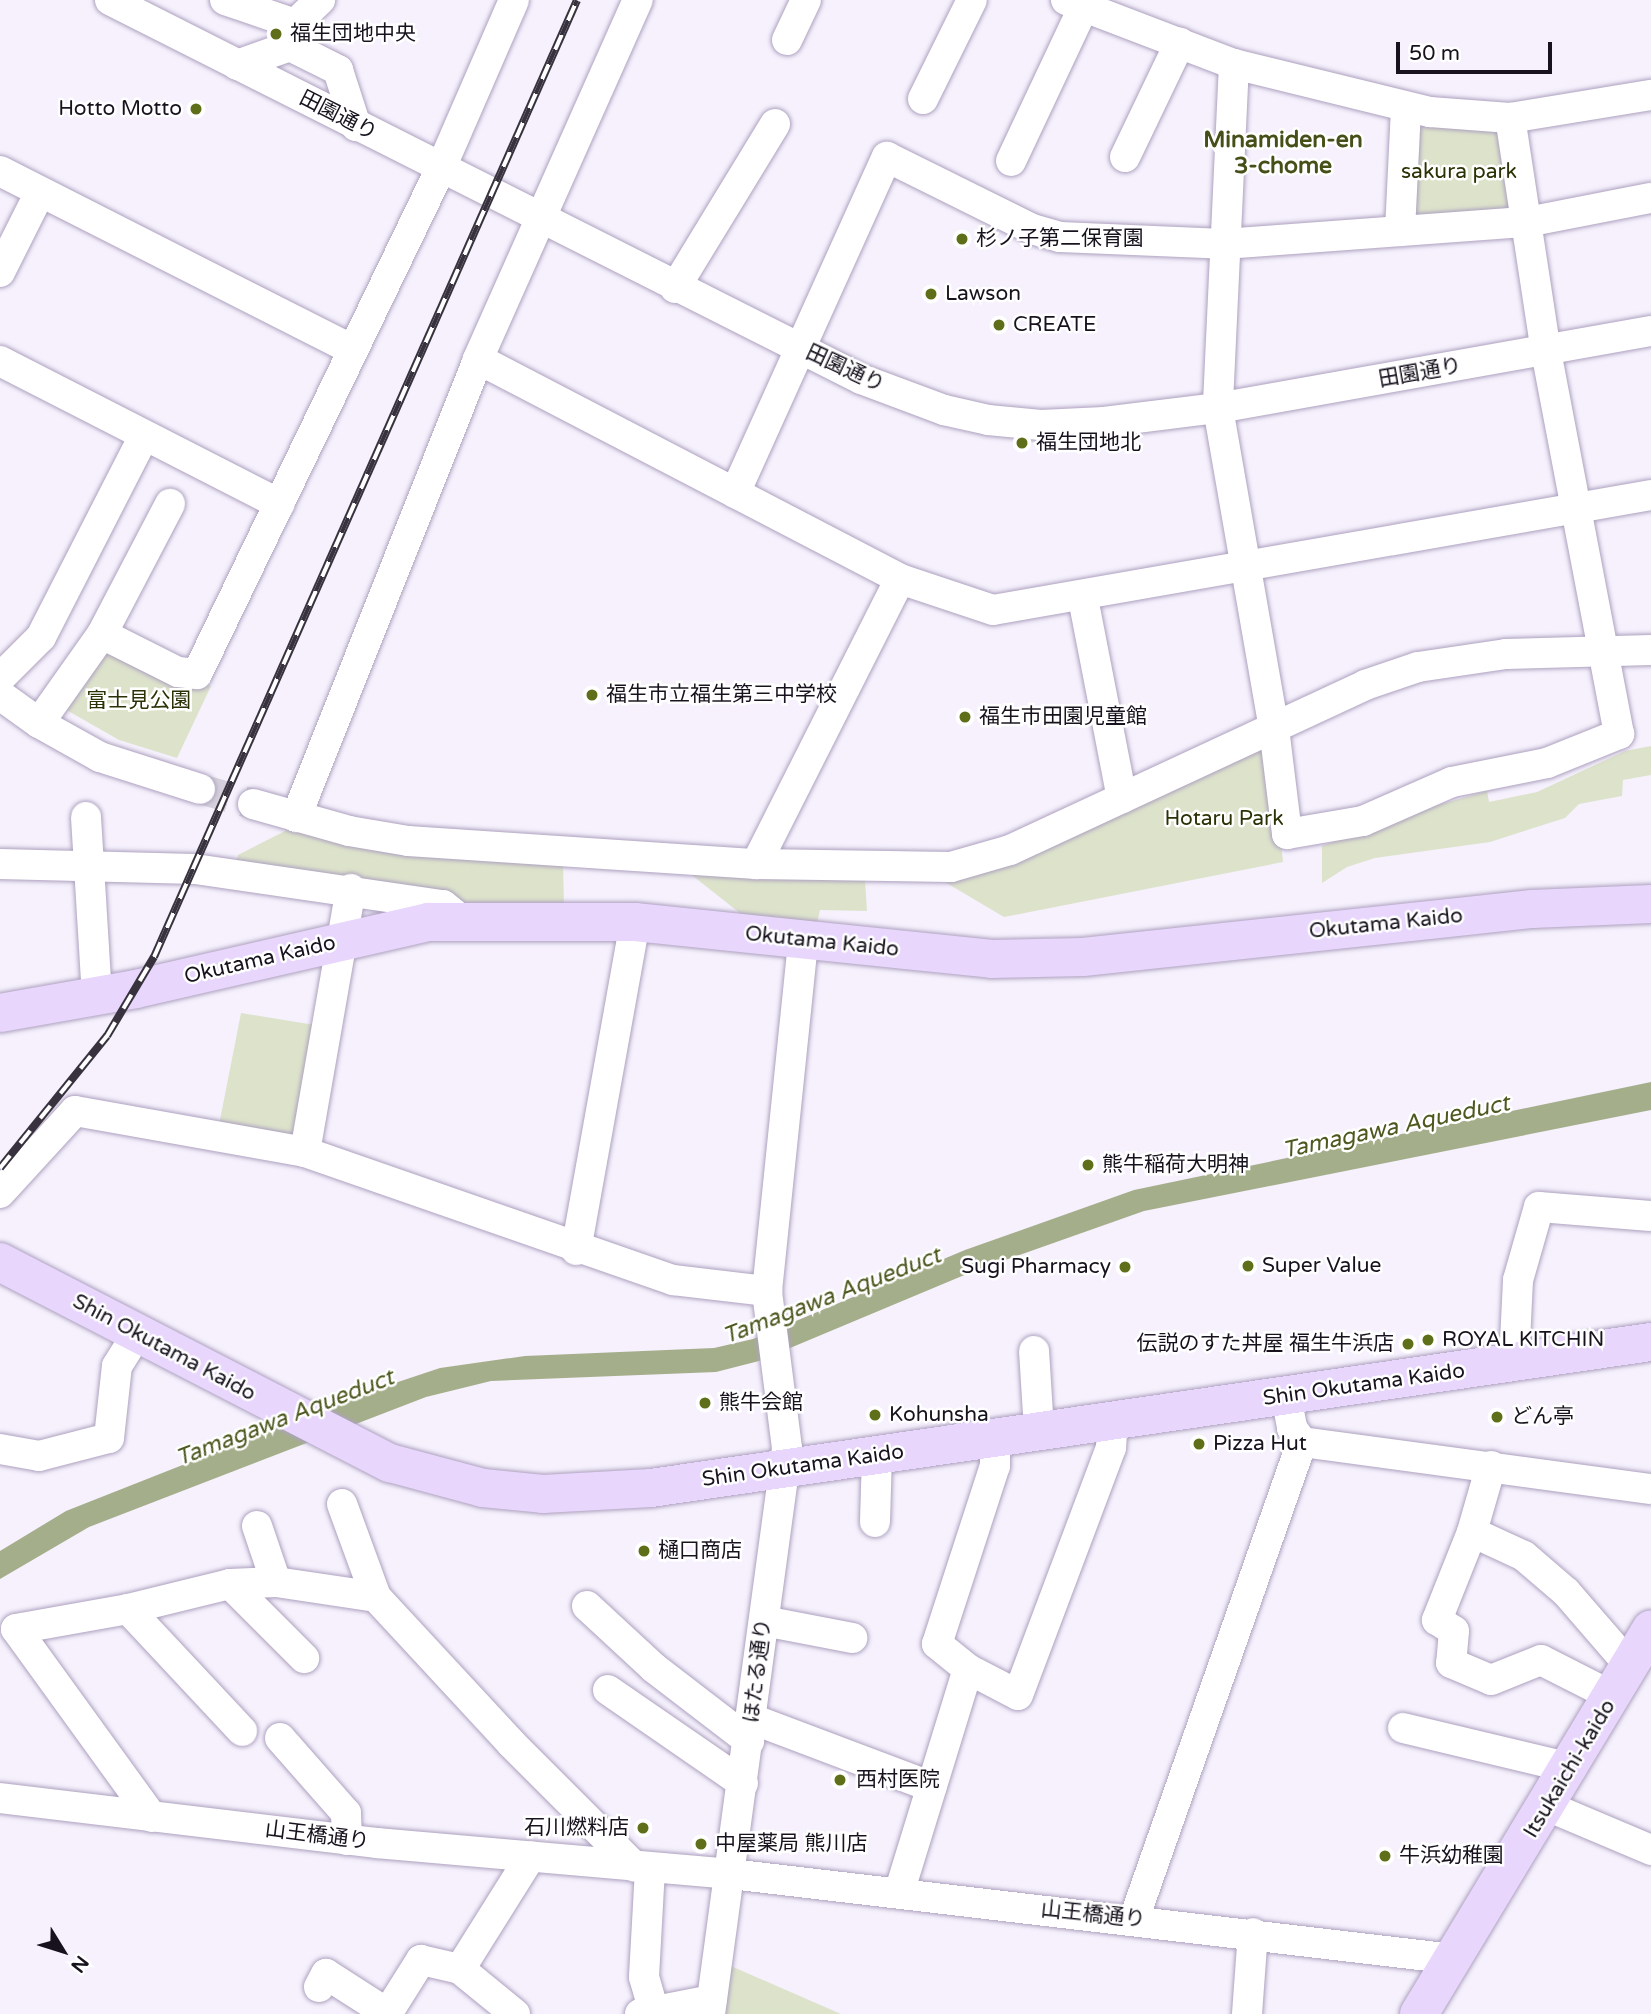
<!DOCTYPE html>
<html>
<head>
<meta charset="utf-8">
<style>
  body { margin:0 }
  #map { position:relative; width:1651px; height:2014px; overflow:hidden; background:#f6f1fd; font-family:"Varela Round","Noto Sans JP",sans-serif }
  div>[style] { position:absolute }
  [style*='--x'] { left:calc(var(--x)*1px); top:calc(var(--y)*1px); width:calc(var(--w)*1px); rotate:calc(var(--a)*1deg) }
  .green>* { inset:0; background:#dde3cb }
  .water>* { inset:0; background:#a5ae8a }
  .minor-tunnel>* { height:30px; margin-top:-15px; transform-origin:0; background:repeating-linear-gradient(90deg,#d5d0db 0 30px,transparent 0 45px) }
  .roads { filter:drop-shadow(0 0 2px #ada1bf) drop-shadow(0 0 2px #ada1bf) }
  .minor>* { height:30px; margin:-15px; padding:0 15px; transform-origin:15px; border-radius:15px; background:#fff }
  .major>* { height:38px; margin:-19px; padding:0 19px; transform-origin:19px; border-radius:19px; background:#e8d6fd }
  .rail>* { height:8px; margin-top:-4px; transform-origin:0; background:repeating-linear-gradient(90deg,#fff 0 16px,#37323d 0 32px); box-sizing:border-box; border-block:2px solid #37323d }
  .dots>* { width:19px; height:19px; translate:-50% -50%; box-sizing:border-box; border:4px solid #fff; border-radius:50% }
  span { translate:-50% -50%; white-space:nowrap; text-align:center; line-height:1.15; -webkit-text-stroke:5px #fff; paint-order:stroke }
  .poi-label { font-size:21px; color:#17121d }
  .left { translate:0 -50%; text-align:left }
  .right { translate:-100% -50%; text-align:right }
  .street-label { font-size:21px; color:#17121d }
  .park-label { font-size:21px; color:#2b3306 }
  .neighbourhood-label { font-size:23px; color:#454f17; font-weight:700 }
  .water-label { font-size:23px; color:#4d581f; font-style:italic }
  .north { position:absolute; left:28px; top:1916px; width:70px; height:70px; -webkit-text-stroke:5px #fff; paint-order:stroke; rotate:128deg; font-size:19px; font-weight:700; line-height:28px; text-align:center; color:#17121d }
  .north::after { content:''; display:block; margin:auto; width:24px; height:32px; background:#17121d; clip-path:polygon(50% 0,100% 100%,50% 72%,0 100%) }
  .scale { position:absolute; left:1396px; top:42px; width:156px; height:32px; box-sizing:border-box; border:4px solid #17121d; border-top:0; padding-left:9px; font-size:21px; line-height:24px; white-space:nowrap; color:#17121d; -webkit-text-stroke:5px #fff; paint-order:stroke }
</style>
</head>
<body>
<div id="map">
  <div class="green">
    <div style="clip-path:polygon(1417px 115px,1504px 133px,1519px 208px,1414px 226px)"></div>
    <div style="clip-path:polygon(113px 638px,211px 686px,177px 758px,119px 740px,63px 708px)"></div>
    <div style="clip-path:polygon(1270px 736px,1283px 862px,1004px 917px,933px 875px)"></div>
    <div style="clip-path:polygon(1651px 746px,1651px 775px,1623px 780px,1622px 796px,1579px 804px,1565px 818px,1490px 842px,1375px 858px,1347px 867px,1322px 883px,1322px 846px,1393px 818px,1487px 791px,1489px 802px,1537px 792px,1625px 751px)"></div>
    <div style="clip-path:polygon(291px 828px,334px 843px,563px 865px,564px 905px,491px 909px,235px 868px,238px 855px)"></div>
    <div style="clip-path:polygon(688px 872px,865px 880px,867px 911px,820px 910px,817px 924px,741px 914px)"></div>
    <div style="clip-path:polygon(241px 1013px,321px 1026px,301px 1135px,217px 1135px)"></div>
    <div style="clip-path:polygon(724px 1963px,841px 2014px,718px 2014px)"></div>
  </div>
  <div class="water">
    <div style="clip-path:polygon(1651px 1082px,1651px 1110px,1144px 1211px,974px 1271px,759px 1361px,716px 1372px,491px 1381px,426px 1397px,89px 1527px,0 1579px,0 1551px,66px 1511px,362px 1394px,440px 1368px,525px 1356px,714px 1348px,753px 1339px,965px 1250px,1134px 1190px)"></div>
  </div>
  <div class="minor-tunnel">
    <div style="--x:200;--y:789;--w:55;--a:15.8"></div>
  </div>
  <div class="roads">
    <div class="minor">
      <div style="--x:110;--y:0;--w:841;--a:26.78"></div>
      <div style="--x:861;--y:379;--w:89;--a:20.5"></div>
      <div style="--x:944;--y:410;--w:45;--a:12.8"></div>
      <div style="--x:988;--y:420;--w:53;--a:5.4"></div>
      <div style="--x:1041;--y:425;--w:63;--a:-2.7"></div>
      <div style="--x:1104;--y:422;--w:115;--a:-7"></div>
      <div style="--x:1218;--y:408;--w:440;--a:-10.1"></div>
      <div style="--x:225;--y:0;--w:74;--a:18.9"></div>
      <div style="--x:295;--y:24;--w:35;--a:-44"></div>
      <div style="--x:1066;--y:0;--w:180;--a:20.9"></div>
      <div style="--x:1234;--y:64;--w:202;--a:13.8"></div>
      <div style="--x:1430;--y:112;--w:80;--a:4.3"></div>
      <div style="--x:1510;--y:118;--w:143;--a:-9.3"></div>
      <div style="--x:787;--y:40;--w:44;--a:-64.6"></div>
      <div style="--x:1234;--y:64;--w:344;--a:92.7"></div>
      <div style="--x:1218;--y:408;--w:325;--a:80.1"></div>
      <div style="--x:1274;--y:728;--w:107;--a:83"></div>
      <div style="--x:1287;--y:834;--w:77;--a:-9.7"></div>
      <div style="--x:1363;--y:821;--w:97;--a:-23.7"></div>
      <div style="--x:1452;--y:782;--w:97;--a:-11.3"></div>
      <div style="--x:1547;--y:763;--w:78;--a:-21.9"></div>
      <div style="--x:1619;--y:734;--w:389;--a:-100.8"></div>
      <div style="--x:1546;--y:352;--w:237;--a:-98.7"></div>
      <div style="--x:237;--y:65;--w:56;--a:-19.7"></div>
      <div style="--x:290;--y:46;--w:54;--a:26.6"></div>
      <div style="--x:338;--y:70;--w:59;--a:72.2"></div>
      <div style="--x:923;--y:99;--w:110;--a:-63.7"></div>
      <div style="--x:1125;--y:157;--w:127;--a:-64.4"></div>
      <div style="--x:1011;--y:161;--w:171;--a:-64.8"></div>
      <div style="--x:0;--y:171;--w:396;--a:26.9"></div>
      <div style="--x:1400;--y:231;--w:123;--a:-87.2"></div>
      <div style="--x:0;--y:272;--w:89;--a:-63.4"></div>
      <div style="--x:675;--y:288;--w:192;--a:-58.6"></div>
      <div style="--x:478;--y:359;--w:476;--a:27.5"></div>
      <div style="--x:900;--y:579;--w:98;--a:18.4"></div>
      <div style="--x:993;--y:610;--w:668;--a:-9.91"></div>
      <div style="--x:0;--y:361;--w:314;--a:27.1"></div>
      <div style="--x:735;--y:493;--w:369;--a:-65.7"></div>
      <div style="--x:887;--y:157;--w:162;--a:26.4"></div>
      <div style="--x:1032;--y:229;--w:29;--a:16"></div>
      <div style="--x:1060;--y:237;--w:164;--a:2.4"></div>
      <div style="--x:1224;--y:244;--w:304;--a:-4.2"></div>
      <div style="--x:1527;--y:222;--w:126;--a:-11"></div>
      <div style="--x:1083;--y:598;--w:204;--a:79"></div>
      <div style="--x:102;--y:634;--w:147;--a:-62.4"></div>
      <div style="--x:0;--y:678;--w:58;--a:-45"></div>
      <div style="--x:41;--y:637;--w:226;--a:-62.9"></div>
      <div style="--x:0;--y:695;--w:48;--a:35.7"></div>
      <div style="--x:39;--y:723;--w:70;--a:29.1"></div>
      <div style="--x:100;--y:757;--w:105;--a:17.7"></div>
      <div style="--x:39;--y:723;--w:109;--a:-54.7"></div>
      <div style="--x:102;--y:634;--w:85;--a:26.6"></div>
      <div style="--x:178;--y:672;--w:19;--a:6"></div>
      <div style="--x:197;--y:674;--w:562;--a:-64.26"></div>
      <div style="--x:441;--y:168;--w:183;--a:-66.5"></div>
      <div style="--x:253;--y:804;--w:100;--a:15.7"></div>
      <div style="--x:349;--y:831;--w:60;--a:9.6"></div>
      <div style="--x:408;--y:841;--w:349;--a:3.8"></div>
      <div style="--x:756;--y:864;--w:195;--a:0.9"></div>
      <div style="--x:951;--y:867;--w:61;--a:-16.1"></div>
      <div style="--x:1010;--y:850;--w:391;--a:-24.9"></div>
      <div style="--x:1365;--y:685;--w:56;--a:-18.8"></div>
      <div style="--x:1418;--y:667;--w:89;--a:-8.4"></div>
      <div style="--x:1506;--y:654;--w:145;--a:-1.6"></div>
      <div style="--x:86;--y:817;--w:180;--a:86.5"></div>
      <div style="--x:296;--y:817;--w:493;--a:-68.3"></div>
      <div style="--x:478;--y:359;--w:393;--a:-66"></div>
      <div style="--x:0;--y:864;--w:195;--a:1.5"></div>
      <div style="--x:195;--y:869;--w:251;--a:8.3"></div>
      <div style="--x:443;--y:905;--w:27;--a:39"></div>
      <div style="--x:756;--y:864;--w:319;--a:-63.2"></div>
      <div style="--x:305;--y:1152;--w:267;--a:-80.1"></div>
      <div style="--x:0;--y:1193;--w:111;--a:-47.6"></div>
      <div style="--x:75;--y:1111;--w:234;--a:10.1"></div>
      <div style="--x:305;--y:1152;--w:390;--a:19.2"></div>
      <div style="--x:673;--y:1280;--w:95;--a:6.7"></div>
      <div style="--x:576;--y:1250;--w:333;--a:-79.8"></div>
      <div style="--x:1034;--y:1351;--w:80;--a:86.4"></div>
      <div style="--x:1514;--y:1362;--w:82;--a:-87.2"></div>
      <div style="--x:1518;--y:1280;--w:76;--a:-74"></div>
      <div style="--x:1539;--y:1207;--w:112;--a:4.6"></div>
      <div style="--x:1286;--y:1396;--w:33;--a:79"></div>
      <div style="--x:1292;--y:1428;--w:17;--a:54"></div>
      <div style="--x:1302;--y:1442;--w:352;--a:7.7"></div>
      <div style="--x:0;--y:1449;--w:40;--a:10"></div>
      <div style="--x:39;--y:1456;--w:72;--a:-14.4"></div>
      <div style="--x:109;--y:1438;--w:72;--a:-83.7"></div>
      <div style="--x:117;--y:1366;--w:36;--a:-58"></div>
      <div style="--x:1491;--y:1466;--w:69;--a:106.1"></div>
      <div style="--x:1472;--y:1532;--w:95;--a:111.7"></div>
      <div style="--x:1437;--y:1620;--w:20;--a:33"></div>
      <div style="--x:1454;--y:1631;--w:32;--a:95"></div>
      <div style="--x:1451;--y:1663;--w:43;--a:23"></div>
      <div style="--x:1491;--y:1680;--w:54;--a:-21.8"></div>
      <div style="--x:1541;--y:1660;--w:82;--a:26.9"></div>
      <div style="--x:342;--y:1504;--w:99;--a:69.9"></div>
      <div style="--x:875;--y:1522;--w:67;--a:-88.3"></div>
      <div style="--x:257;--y:1526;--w:59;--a:71.3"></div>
      <div style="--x:1472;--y:1532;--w:57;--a:24.8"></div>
      <div style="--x:1524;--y:1556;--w:55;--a:40.6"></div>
      <div style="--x:1566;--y:1592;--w:99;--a:49.1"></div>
      <div style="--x:230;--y:1584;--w:105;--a:45"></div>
      <div style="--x:587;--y:1606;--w:91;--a:42.8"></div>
      <div style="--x:654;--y:1668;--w:120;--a:37.5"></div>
      <div style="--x:128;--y:1609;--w:167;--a:46.9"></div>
      <div style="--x:764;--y:1621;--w:90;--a:10.9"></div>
      <div style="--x:968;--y:1669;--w:40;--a:-141"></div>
      <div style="--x:937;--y:1644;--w:187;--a:-72"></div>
      <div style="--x:995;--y:1466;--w:27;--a:-90"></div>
      <div style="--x:608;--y:1690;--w:164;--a:34.6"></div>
      <div style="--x:752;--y:1719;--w:192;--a:20.7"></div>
      <div style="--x:1403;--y:1728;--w:173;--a:13.4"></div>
      <div style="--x:280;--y:1738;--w:100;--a:48.7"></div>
      <div style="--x:346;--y:1813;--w:27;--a:88"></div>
      <div style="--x:0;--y:1798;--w:380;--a:6.8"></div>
      <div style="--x:377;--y:1843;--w:355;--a:5"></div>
      <div style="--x:731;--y:1874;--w:728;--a:6.71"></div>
      <div style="--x:1547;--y:1806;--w:113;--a:22.9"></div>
      <div style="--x:152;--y:1817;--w:232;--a:-125.9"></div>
      <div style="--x:16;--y:1629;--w:114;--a:-10.1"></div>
      <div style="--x:128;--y:1609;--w:105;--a:-13.8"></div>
      <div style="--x:230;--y:1584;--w:46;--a:-2.5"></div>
      <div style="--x:276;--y:1582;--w:101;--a:8.5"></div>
      <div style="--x:376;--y:1597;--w:199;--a:47.2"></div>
      <div style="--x:511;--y:1743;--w:175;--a:45"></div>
      <div style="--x:650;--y:1869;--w:108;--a:93.2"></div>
      <div style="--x:644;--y:1977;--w:35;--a:74"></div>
      <div style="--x:899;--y:1893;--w:234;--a:-72.9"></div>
      <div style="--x:968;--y:1669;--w:56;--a:27.5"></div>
      <div style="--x:1018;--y:1695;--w:264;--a:-69.4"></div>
      <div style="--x:1111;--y:1448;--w:26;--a:-86"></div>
      <div style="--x:1134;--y:1919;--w:506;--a:-70.6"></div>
      <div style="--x:319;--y:1987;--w:15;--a:-62"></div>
      <div style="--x:326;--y:1974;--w:72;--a:32.6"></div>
      <div style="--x:387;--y:2014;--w:64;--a:-57.8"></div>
      <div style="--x:421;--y:1960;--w:40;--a:13"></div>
      <div style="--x:515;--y:2014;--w:71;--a:-140.7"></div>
      <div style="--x:460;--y:1969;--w:133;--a:-57.9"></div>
      <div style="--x:640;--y:2014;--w:73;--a:-11"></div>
      <div style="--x:710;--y:2014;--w:571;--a:-82.25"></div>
      <div style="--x:787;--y:1448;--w:158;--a:-97.3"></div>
      <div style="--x:767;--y:1291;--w:353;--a:-84.1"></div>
      <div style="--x:1247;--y:2014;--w:81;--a:-85.8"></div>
    </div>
    <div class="major">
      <div style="--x:0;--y:1013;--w:138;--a:-10"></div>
      <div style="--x:136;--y:989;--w:300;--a:-12.9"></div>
      <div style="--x:428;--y:922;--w:207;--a:0"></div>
      <div style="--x:635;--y:922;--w:359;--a:5.9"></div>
      <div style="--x:992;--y:959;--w:91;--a:-1.3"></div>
      <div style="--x:1083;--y:957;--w:452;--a:-6.1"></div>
      <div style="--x:1532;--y:909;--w:119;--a:-2.4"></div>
      <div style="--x:0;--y:1262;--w:439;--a:27.3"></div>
      <div style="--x:390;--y:1463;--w:96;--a:15"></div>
      <div style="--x:483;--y:1488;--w:60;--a:5.7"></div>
      <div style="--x:543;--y:1494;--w:108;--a:-3.2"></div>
      <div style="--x:651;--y:1488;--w:1011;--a:-8.31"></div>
      <div style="--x:1419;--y:2014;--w:449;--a:-58.9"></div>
    </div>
  </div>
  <div class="rail">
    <div style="--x:0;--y:1168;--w:170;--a:-51"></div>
    <div style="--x:107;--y:1036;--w:92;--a:-59.3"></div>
    <div style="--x:154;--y:957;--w:1046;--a:-66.15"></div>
  </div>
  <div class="dots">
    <div style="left:276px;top:34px;background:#5f6e19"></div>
    <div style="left:196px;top:109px;background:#5f6e19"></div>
    <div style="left:962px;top:239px;background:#5f6e19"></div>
    <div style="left:931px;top:294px;background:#5f6e19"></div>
    <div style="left:999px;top:325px;background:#5f6e19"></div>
    <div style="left:1022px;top:443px;background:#5f6e19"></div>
    <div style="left:592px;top:695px;background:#5f6e19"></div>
    <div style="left:965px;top:717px;background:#5f6e19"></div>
    <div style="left:1088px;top:1165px;background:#5f6e19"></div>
    <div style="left:1248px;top:1266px;background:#5f6e19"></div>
    <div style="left:1125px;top:1267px;background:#5f6e19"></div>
    <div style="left:1428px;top:1340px;background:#5f6e19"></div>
    <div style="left:1408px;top:1344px;background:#5f6e19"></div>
    <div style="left:705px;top:1403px;background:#5f6e19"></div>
    <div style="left:875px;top:1415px;background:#5f6e19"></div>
    <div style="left:1497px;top:1417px;background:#5f6e19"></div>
    <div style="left:1199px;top:1444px;background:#5f6e19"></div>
    <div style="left:644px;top:1551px;background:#5f6e19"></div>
    <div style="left:840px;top:1780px;background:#5f6e19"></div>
    <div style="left:643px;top:1828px;background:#5f6e19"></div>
    <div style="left:701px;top:1844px;background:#5f6e19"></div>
    <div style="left:1385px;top:1856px;background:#5f6e19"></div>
  </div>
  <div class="poi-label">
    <span class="left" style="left:290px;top:34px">福生団地中央</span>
    <span class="right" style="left:182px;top:109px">Hotto Motto</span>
    <span class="left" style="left:976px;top:239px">杉ノ子第二保育園</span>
    <span class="left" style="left:945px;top:294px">Lawson</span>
    <span class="left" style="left:1013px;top:325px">CREATE</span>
    <span class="left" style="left:1036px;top:443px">福生団地北</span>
    <span class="left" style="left:606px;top:695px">福生市立福生第三中学校</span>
    <span class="left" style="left:979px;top:717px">福生市田園児童館</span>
    <span class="left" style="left:1102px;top:1165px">熊牛稲荷大明神</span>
    <span class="left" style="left:1262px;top:1266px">Super Value</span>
    <span class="right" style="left:1111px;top:1267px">Sugi Pharmacy</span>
    <span class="left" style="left:1442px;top:1340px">ROYAL KITCHIN</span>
    <span class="right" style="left:1394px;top:1344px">伝説のすた丼屋 福生牛浜店</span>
    <span class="left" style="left:719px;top:1403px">熊牛会館</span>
    <span class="left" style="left:889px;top:1415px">Kohunsha</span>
    <span class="left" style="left:1511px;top:1417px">どん亭</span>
    <span class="left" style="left:1213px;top:1444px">Pizza Hut</span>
    <span class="left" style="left:658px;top:1551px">樋口商店</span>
    <span class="left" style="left:856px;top:1780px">西村医院</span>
    <span class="right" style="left:629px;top:1828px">石川燃料店</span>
    <span class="left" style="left:715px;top:1844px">中屋薬局 熊川店</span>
    <span class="left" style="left:1399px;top:1856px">牛浜幼稚園</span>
  </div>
  <div class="street-label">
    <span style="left:338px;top:116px;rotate:27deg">田園通り</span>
    <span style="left:845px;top:369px;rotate:25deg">田園通り</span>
    <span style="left:1420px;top:373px;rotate:-10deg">田園通り</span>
    <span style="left:1386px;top:924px;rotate:-6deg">Okutama Kaido</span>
    <span style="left:822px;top:942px;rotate:6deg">Okutama Kaido</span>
    <span style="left:260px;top:960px;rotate:-13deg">Okutama Kaido</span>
    <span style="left:164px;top:1348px;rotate:28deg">Shin Okutama Kaido</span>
    <span style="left:1364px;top:1385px;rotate:-8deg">Shin Okutama Kaido</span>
    <span style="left:803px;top:1466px;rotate:-8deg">Shin Okutama Kaido</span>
    <span style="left:758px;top:1671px;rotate:-83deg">ほたる通り</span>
    <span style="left:1570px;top:1769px;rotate:-59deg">Itsukaichi-kaido</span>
    <span style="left:317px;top:1836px;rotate:7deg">山王橋通り</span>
    <span style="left:1093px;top:1915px;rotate:6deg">山王橋通り</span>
  </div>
  <div class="park-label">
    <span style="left:1459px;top:172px">sakura park</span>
    <span style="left:139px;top:701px">富士見公園</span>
    <span style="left:1224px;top:819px">Hotaru Park</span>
  </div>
  <div class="neighbourhood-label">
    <span style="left:1283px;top:153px">Minamiden-en<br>3-chome</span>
  </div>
  <div class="water-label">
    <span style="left:1396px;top:1127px;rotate:-12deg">Tamagawa Aqueduct</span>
    <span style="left:832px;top:1296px;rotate:-21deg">Tamagawa Aqueduct</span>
    <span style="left:285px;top:1418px;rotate:-21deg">Tamagawa Aqueduct</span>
  </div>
  <div class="north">N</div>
  <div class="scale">50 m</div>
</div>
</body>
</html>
